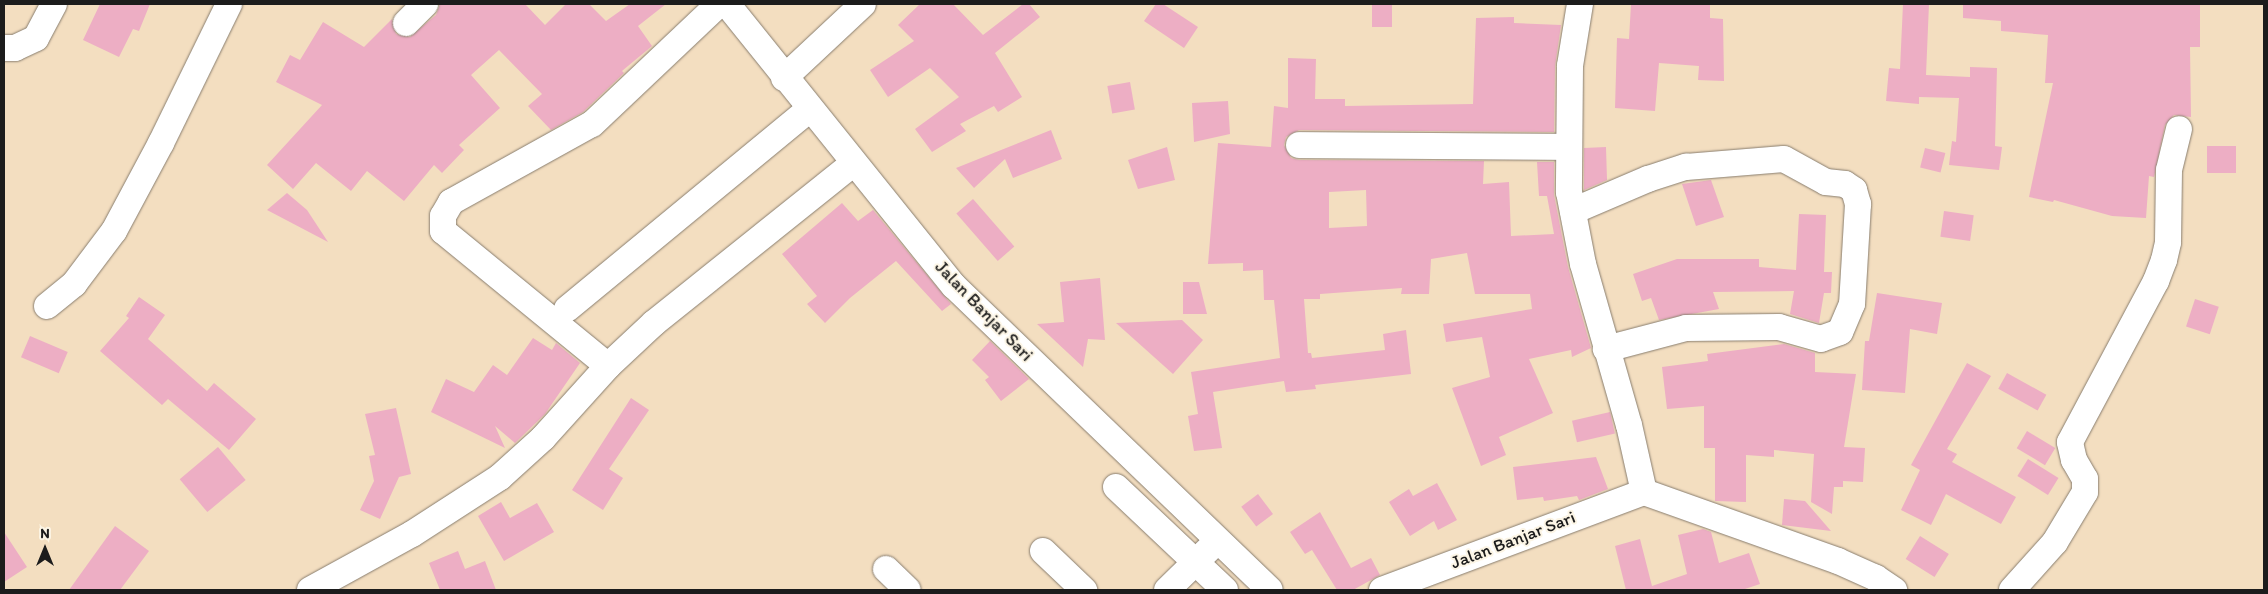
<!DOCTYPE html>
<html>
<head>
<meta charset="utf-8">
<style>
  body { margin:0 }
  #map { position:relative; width:2268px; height:594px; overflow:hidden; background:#f3dec0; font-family:Itim,sans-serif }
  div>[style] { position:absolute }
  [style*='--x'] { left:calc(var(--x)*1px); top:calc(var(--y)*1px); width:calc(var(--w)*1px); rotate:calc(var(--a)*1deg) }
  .building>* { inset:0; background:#edaec4; transform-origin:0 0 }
  .roads { filter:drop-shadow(0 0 1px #887d6e) drop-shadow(0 0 1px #887d6e) }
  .minor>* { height:26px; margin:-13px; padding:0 13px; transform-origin:13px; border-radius:13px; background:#fff }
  span { translate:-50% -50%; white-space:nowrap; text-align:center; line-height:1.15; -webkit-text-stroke:4px #fcf5e5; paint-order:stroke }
  .street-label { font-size:18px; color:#1c1c1c }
  .frame { position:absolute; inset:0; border:5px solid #1c1c1c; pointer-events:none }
  .north { position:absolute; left:20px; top:524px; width:50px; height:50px; -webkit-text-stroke:4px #fcf5e5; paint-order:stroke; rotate:0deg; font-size:14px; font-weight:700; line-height:20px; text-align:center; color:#1c1c1c }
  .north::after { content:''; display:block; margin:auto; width:18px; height:22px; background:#1c1c1c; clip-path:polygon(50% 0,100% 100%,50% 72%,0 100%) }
</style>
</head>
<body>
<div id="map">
  <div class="building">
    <div style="clip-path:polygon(100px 4px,150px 4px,139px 31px,133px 29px,119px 57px,83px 40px)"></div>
    <div style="clip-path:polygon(440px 4px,525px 4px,545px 25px,566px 4px,589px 4px,606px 21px,630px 4px,666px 4px,638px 26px,652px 46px,622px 71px,624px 73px,583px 112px,551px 130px,528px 106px,542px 94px,499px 50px,471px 75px,500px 108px,459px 145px,464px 150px,442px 173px,434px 165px,404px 201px,367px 171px,351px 191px,316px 163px,293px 189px,267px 165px,322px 105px,276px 82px,290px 55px,300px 60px,323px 22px,364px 47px,392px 19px,396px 34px,410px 37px,436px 15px)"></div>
    <div style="clip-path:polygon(920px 4px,953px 4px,983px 35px,1023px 4px,1029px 4px,1040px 17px,995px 53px,1022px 97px,998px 112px,994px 106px,960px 124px,966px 131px,932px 152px,915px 129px,959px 97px,930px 68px,888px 97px,870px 70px,914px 41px,898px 25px)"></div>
    <div style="clip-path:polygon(1156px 4px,1163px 4px,1198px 27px,1184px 48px,1144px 21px)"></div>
    <div style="left:1372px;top:4px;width:20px;height:23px"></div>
    <div style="clip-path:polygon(1631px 4px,1710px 4px,1710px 18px,1723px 19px,1724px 81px,1698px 80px,1699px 66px,1659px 63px,1655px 111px,1615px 108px,1617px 38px,1629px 39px)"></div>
    <div style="clip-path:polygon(1903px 4px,1929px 4px,1926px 75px,1970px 77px,1970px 67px,1997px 68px,1995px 146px,2002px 147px,1999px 170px,1949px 165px,1952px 141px,1956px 142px,1959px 98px,1919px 97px,1919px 104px,1886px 101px,1889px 68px,1900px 69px)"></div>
    <div style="clip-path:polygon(1963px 4px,2200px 4px,2200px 47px,2190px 47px,2191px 117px,2174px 115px,2165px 125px,2154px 177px,2149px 176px,2146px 218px,2112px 216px,2054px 200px,2053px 202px,2029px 197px,2053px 83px,2045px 83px,2048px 35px,2001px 31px,2001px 21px,1963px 18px)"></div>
    <div style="clip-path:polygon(evenodd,1514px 17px,1514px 23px,1561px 25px,1555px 66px,1554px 132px,1299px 130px,1286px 137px,1284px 145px,1291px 158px,1299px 160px,1484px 161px,1483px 184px,1509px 182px,1511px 236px,1554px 234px,1547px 196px,1539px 196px,1537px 162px,1554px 162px,1554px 195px,1568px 267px,1591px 348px,1572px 357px,1571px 350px,1529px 359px,1553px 413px,1499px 437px,1506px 455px,1481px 466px,1452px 388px,1490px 377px,1482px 337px,1446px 342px,1443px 324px,1532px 309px,1530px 294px,1475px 294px,1467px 253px,1431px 259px,1429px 294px,1401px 294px,1402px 288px,1320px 294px,1320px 299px,1304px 299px,1308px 353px,1311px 353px,1312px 358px,1385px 350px,1383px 334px,1406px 330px,1411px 374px,1315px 385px,1316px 389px,1286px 392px,1284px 381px,1213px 392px,1222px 448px,1194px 451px,1188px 416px,1198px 414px,1191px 372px,1280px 358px,1274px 300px,1264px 300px,1263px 270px,1243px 271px,1243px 263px,1208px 264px,1218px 143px,1271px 147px,1274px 106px,1288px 108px,1288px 58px,1316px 59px,1315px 99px,1345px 99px,1345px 106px,1473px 104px,1476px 18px,1514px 17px,1366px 190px,1367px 226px,1329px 228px,1329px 192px,1366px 190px)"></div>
    <div style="left:1130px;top:82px;width:28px;height:23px;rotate:80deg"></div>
    <div style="clip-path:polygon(1228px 101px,1230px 134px,1194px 142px,1192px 103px)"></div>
    <div style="clip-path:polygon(1051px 130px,1062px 159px,1013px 178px,1005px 159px,974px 188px,956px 168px)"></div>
    <div style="left:2207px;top:146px;width:29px;height:27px"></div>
    <div style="clip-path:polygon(1167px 147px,1175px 180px,1138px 189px,1128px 160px)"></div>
    <div style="clip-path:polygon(1606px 147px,1607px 180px,1584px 190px,1584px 148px)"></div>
    <div style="left:1925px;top:148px;width:21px;height:20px;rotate:14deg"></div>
    <div style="clip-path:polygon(1711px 180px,1724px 217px,1696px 226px,1682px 184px)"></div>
    <div style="clip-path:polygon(287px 193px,307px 210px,328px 242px,267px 210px)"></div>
    <div style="left:973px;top:199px;width:63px;height:22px;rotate:49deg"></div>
    <div style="clip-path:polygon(842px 203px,858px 221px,873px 210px,951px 304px,942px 311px,896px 261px,850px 298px,825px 323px,807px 304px,817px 296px,782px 254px)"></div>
    <div style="left:1944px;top:211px;width:30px;height:26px;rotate:8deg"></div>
    <div style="clip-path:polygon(1799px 214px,1826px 215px,1824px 272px,1832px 272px,1831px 293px,1824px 293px,1819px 323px,1790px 314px,1794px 291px,1713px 292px,1719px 309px,1659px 320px,1651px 298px,1642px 301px,1633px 274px,1677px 259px,1759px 259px,1759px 267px,1796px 270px)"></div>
    <div style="clip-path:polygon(1100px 278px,1105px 340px,1088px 339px,1083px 367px,1037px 324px,1064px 322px,1060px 282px)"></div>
    <div style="clip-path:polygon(1183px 282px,1199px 282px,1207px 314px,1183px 314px)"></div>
    <div style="clip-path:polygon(1877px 293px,1942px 303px,1937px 334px,1910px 329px,1905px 393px,1862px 390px,1865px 341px,1869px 341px)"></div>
    <div style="clip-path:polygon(139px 297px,165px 315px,148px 339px,207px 391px,214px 383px,256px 419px,229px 450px,168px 399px,162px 405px,100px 351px,129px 318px,126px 316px)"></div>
    <div style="left:2195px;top:299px;width:25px;height:29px;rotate:18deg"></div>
    <div style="clip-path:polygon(1182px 320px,1203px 340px,1173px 374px,1116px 323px)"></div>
    <div style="left:30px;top:336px;width:41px;height:23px;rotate:23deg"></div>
    <div style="clip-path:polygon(533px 338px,552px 350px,556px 343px,580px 363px,545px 414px,515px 443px,495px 426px,505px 448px,431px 412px,446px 379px,474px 392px,493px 365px,507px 375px)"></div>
    <div style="clip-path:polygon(990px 341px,1029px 379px,1001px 401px,985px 380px,989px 377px,972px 360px)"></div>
    <div style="clip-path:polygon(1784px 344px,1815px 353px,1815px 372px,1856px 374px,1844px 447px,1865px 448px,1863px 482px,1843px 481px,1843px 487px,1834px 487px,1832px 514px,1811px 502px,1814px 454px,1774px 450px,1774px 457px,1746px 455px,1746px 502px,1715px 501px,1715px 448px,1704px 448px,1704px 406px,1667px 409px,1662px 367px,1708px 361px,1707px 354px)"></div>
    <div style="clip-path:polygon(1967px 363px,1991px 376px,1947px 449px,1957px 454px,1952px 462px,2016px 497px,2001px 524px,1946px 494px,1931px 525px,1901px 510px,1920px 470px,1911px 465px)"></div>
    <div style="left:2007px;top:373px;width:45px;height:18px;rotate:29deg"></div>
    <div style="clip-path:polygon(631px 398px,649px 410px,609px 469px,623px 478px,603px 510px,572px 490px)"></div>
    <div style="clip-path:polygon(396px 408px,411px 474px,399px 477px,380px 519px,360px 510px,374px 481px,369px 456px,375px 455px,365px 414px)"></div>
    <div style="left:1610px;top:412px;width:22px;height:39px;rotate:77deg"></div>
    <div style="left:2027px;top:431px;width:33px;height:20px;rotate:31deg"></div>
    <div style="left:218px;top:447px;width:43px;height:50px;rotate:50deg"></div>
    <div style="clip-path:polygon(1596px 457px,1608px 489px,1579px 500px,1577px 496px,1544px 501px,1543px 497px,1517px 500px,1513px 467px)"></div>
    <div style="left:2028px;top:459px;width:36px;height:20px;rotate:32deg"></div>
    <div style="clip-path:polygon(1437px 483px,1457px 520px,1438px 530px,1434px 521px,1410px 536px,1389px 502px,1409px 489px,1413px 496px)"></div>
    <div style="left:1258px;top:494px;width:25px;height:21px;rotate:53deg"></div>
    <div style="clip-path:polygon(1784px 499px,1805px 501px,1831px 531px,1782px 525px)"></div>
    <div style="clip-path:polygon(501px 502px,510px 518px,537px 503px,554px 532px,504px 561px,478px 516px)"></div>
    <div style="clip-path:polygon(1320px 512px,1351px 568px,1371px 558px,1380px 575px,1353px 590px,1337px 590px,1312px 550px,1305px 554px,1290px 532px)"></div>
    <div style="clip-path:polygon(115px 526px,149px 551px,120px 590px,69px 590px)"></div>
    <div style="clip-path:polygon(1703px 529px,1711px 532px,1719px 563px,1749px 553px,1760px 584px,1742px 590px,1626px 590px,1615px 546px,1640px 539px,1652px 586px,1687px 574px,1678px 535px)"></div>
    <div style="clip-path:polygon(4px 532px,27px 567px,4px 582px)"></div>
    <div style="left:1920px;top:536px;width:34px;height:27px;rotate:32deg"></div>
    <div style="clip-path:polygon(458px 551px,465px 569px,485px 561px,496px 590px,440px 590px,429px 563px)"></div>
  </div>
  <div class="roads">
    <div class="minor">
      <div style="--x:727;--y:4;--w:362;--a:51.2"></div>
      <div style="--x:954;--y:286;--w:438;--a:43.9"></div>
      <div style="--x:1580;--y:4;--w:63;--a:99.2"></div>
      <div style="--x:1570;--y:66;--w:126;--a:90.5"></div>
      <div style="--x:1569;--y:192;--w:73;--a:79"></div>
      <div style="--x:1583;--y:264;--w:167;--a:74.1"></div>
      <div style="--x:1629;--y:425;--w:69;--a:77.4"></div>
      <div style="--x:406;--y:23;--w:27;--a:-45"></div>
      <div style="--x:4;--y:48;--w:11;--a:0"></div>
      <div style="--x:15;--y:48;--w:23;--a:-25"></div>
      <div style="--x:36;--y:38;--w:38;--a:-62"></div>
      <div style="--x:784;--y:78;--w:108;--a:-43.1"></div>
      <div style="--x:1299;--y:145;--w:268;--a:0.4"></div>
      <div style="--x:1573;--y:211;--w:82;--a:-23.1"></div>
      <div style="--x:1648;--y:179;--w:40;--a:-18"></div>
      <div style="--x:1686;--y:167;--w:98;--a:-4.7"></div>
      <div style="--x:1784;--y:159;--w:48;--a:28.7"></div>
      <div style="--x:1826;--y:182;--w:19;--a:6"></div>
      <div style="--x:1845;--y:184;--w:11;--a:34"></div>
      <div style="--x:1854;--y:190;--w:15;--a:74"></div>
      <div style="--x:1858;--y:204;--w:100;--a:93.4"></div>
      <div style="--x:1852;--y:304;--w:30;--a:113"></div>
      <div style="--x:1840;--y:332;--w:20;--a:160"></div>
      <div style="--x:1821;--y:339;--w:44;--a:-164.1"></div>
      <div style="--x:1779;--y:327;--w:93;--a:179.4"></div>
      <div style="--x:1686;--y:328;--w:83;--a:165.3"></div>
      <div style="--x:47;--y:306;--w:35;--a:-39"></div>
      <div style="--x:74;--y:284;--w:66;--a:-53"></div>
      <div style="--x:114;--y:231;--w:100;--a:-61.9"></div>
      <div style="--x:161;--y:143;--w:155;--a:-63.9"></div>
      <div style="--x:567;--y:309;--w:315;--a:-39.5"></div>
      <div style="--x:608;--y:366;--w:213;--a:-140.7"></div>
      <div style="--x:443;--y:231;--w:15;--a:-90"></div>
      <div style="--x:443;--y:216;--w:16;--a:-60"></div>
      <div style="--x:451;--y:202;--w:161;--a:-29"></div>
      <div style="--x:592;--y:124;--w:175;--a:-43.4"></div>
      <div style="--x:1116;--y:487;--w:150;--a:43.4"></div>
      <div style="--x:1043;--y:551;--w:57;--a:43.6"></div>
      <div style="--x:886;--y:569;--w:30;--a:44"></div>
      <div style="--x:310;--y:590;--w:116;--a:-28.8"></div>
      <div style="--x:412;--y:534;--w:105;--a:-32.9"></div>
      <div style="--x:500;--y:477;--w:58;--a:-42.2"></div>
      <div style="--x:543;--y:438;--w:97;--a:-47.9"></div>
      <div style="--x:608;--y:366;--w:63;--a:-43.1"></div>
      <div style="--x:654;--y:323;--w:256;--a:-38.7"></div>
      <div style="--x:1167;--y:590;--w:59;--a:-44.3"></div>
      <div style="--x:1382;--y:590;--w:280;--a:-20.5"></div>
      <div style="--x:1644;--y:492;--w:206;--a:19.6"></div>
      <div style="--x:1838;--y:561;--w:42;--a:24.1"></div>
      <div style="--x:1876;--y:578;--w:22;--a:34"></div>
      <div style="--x:2012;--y:590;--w:64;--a:-48.1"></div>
      <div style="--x:2055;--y:542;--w:58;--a:-59"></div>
      <div style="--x:2085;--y:492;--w:13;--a:-90"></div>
      <div style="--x:2085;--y:479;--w:22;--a:-120"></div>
      <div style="--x:2074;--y:460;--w:18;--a:-103"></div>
      <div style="--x:2070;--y:442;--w:183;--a:-61.9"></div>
      <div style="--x:2156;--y:281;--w:22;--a:-69"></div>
      <div style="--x:2164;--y:260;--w:18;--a:-77"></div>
      <div style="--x:2168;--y:242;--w:72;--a:-89.2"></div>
      <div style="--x:2169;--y:170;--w:42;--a:-76.3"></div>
    </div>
  </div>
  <div class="street-label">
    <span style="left:984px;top:311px;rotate:46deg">Jalan Banjar Sari</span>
    <span style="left:1513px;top:540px;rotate:-21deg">Jalan Banjar Sari</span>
  </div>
  <div class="frame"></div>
  <div class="north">N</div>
</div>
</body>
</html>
